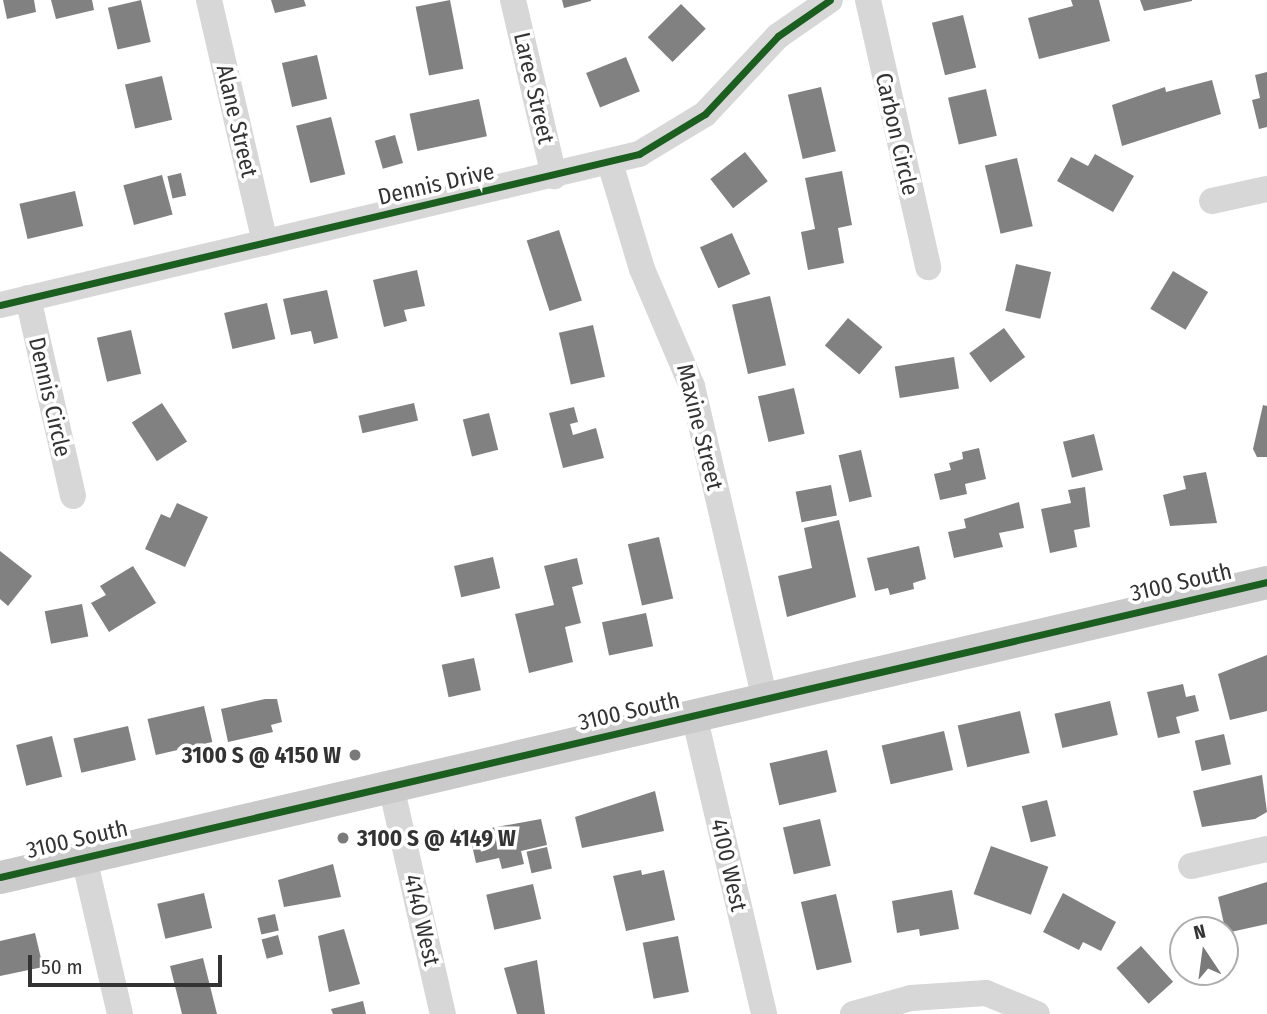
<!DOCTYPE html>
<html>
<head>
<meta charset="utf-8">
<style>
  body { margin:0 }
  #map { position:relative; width:1267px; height:1014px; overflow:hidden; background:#fff; font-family:"Fira Sans Condensed",sans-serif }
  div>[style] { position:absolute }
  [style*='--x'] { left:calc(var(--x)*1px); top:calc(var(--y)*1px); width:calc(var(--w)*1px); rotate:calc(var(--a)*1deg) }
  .building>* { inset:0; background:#818181; transform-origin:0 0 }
  .minor>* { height:26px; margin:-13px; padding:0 13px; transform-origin:13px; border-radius:13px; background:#d7d7d7 }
  .major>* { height:33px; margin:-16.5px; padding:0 16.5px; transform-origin:16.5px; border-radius:16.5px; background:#cacaca }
  .cycleway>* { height:7px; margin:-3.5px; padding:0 3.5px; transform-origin:3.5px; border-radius:3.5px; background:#1b5e20 }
  .dots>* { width:19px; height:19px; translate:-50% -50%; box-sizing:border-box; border:4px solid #fff; border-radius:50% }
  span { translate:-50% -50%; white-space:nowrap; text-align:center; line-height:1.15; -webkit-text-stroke:7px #fff; paint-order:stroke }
  .street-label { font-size:23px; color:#333 }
  .poi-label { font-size:23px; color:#333; font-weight:700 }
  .right { translate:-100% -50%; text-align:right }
  .left { translate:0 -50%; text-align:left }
  .north { position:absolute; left:1169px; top:916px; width:70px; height:70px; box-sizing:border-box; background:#fff; border:2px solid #adadad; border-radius:50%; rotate:347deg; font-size:19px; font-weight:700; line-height:28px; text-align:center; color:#333 }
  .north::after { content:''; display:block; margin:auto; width:24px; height:32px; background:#7a7a7a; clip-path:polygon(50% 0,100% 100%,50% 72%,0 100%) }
  .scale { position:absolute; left:28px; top:955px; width:194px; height:32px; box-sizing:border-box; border:4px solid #333; border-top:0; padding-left:9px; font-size:21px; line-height:24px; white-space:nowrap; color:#333; -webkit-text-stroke:5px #fff; paint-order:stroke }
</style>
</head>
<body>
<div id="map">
  <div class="building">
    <div style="clip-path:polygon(3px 0,34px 0,36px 12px,7px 19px)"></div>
    <div style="clip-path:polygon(51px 0,92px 0,94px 10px,56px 19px)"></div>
    <div style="left:141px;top:0;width:43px;height:34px;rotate:77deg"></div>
    <div style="clip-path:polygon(271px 0,304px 0,306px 6px,275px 13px)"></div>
    <div style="left:450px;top:0;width:70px;height:35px;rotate:79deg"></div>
    <div style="clip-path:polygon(562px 0,591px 0,591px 1px,564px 8px)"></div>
    <div style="clip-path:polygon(1071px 0,1099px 0,1110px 41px,1039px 59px,1028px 18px,1073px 6px)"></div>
    <div style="clip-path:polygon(1140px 0,1192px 0,1192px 1px,1144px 11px)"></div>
    <div style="left:681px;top:4px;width:35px;height:47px;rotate:45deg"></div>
    <div style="left:963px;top:15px;width:54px;height:32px;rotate:76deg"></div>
    <div style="left:317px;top:55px;width:45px;height:36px;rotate:77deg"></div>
    <div style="left:626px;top:57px;width:37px;height:43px;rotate:68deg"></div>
    <div style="clip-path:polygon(1267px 72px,1267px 127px,1259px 129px,1252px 100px,1260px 98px,1255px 75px)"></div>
    <div style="left:162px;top:76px;width:45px;height:38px;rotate:77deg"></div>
    <div style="clip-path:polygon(1212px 80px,1221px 114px,1122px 146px,1112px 105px,1165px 87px,1166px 92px)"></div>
    <div style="left:821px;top:87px;width:66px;height:34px;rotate:77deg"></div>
    <div style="left:986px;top:89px;width:48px;height:39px;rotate:77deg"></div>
    <div style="left:479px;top:99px;width:38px;height:71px;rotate:78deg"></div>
    <div style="left:331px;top:117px;width:59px;height:36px;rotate:76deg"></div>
    <div style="left:395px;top:135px;width:29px;height:21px;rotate:74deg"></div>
    <div style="left:745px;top:152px;width:37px;height:44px;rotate:52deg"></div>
    <div style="clip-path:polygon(1095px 154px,1134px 176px,1113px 212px,1057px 181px,1071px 157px,1088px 166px)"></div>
    <div style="left:1017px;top:158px;width:70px;height:33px;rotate:77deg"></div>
    <div style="clip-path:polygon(842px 171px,852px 225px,838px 228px,844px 263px,808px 270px,801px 232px,815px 229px,805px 178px)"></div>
    <div style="left:181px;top:173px;width:23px;height:14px;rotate:77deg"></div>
    <div style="left:162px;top:175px;width:41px;height:40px;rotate:75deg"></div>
    <div style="left:75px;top:191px;width:36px;height:57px;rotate:77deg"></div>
    <div style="left:559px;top:230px;width:74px;height:34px;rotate:72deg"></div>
    <div style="left:732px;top:233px;width:45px;height:35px;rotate:66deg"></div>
    <div style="left:1016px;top:264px;width:36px;height:48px;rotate:13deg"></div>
    <div style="clip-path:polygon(417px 270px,425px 306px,404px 310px,407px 321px,384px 327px,373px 280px)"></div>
    <div style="left:1173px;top:271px;width:41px;height:44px;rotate:31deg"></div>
    <div style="clip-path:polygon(327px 290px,338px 338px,314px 344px,311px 331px,291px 335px,283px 299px)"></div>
    <div style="left:770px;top:296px;width:71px;height:39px;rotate:77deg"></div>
    <div style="left:267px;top:303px;width:37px;height:44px;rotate:77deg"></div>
    <div style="left:848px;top:318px;width:45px;height:36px;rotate:40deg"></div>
    <div style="left:593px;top:325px;width:53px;height:35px;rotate:77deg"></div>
    <div style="left:1004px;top:328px;width:36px;height:43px;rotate:54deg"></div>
    <div style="left:131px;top:330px;width:45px;height:35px;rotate:77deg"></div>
    <div style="left:954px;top:357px;width:32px;height:60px;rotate:81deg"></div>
    <div style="left:794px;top:388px;width:47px;height:37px;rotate:77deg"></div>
    <div style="left:162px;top:403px;width:46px;height:36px;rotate:57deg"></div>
    <div style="left:414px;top:403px;width:18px;height:57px;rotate:77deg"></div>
    <div style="clip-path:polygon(1263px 405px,1267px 406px,1267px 457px,1257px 457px,1253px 449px)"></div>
    <div style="clip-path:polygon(574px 407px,578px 422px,570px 424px,573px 435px,596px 428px,604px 458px,563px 468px,549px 413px)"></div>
    <div style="left:489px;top:413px;width:38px;height:27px;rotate:76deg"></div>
    <div style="left:1094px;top:434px;width:37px;height:32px;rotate:76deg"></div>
    <div style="clip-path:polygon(979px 448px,986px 479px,965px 484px,967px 494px,940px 500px,934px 474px,951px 470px,949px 463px,963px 459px,962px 452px)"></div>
    <div style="left:861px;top:450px;width:48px;height:23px;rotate:77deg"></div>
    <div style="clip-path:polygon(1206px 472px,1217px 523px,1170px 526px,1163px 495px,1186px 489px,1183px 476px)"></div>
    <div style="left:831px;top:485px;width:31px;height:36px;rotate:79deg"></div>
    <div style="clip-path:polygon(1085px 487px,1090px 527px,1074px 530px,1077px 547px,1050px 553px,1041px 509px,1071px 503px,1068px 490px)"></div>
    <div style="clip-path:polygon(1019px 502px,1024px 528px,999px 533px,1003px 547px,954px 558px,948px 532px,966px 528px,964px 519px)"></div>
    <div style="clip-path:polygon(177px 503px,208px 517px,185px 567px,145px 549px,161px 514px,170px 518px)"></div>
    <div style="clip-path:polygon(839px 520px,856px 597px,787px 617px,778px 576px,812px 568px,804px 528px)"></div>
    <div style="left:659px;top:537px;width:63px;height:32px;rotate:77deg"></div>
    <div style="clip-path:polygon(919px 546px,926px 579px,913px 583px,914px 589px,890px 595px,888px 588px,875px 591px,867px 558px)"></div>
    <div style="clip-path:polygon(0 551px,32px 576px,8px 606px,0 599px)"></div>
    <div style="left:493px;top:557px;width:32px;height:40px;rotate:77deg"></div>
    <div style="clip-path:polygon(577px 558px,583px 584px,572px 587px,581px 623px,565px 627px,573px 662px,529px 673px,515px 614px,554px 605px,544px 566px)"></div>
    <div style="clip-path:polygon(133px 566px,156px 603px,109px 632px,91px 603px,106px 595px,100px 586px)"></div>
    <div style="left:82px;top:604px;width:33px;height:38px;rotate:79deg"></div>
    <div style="left:646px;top:613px;width:34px;height:45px;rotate:78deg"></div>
    <div style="clip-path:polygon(1267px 655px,1267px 711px,1230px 720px,1218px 674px)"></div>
    <div style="left:474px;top:658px;width:33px;height:33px;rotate:78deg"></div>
    <div style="clip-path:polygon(1183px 684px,1186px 697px,1195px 695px,1199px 711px,1176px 717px,1180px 733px,1158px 738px,1147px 692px)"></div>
    <div style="clip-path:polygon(265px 699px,277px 699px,282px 722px,271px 725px,273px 732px,228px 742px,221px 709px)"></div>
    <div style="left:1110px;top:701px;width:35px;height:57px;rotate:77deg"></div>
    <div style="left:204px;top:706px;width:37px;height:58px;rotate:77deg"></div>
    <div style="left:1020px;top:711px;width:43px;height:64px;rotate:77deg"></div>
    <div style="left:128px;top:726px;width:35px;height:56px;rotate:77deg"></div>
    <div style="left:944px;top:731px;width:40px;height:64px;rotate:77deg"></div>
    <div style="left:1224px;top:734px;width:31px;height:30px;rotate:77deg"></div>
    <div style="left:52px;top:736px;width:42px;height:37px;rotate:76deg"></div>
    <div style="left:827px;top:750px;width:43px;height:59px;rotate:77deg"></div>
    <div style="clip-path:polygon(1262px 775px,1267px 812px,1255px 819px,1202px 827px,1193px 791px)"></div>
    <div style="clip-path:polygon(655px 791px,664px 831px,582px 848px,575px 817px)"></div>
    <div style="left:1047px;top:800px;width:37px;height:26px;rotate:76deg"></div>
    <div style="clip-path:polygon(541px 819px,547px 845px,521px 851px,524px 864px,502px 869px,499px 858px,476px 863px,469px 832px)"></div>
    <div style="left:820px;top:819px;width:48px;height:38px;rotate:77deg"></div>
    <div style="left:991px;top:846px;width:61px;height:51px;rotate:20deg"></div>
    <div style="left:547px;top:847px;width:22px;height:21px;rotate:77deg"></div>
    <div style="clip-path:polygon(333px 864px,341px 897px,284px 907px,278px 880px)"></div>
    <div style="clip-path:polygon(641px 870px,642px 875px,664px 870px,675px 920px,626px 931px,613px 876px)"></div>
    <div style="clip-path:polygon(1267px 882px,1267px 924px,1226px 933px,1218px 897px)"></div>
    <div style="left:533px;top:884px;width:36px;height:48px;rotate:77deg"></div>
    <div style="clip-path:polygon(952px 890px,959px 929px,920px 936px,919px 929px,897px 933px,892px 901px)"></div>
    <div style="left:204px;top:893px;width:36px;height:48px;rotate:77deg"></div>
    <div style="clip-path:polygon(1063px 893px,1116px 922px,1101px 951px,1083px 942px,1079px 950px,1043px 932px)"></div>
    <div style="left:836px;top:894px;width:70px;height:36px;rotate:77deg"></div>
    <div style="left:275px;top:914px;width:17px;height:18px;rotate:77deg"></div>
    <div style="clip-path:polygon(344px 929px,360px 984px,329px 992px,318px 936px)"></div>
    <div style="clip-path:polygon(35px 933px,43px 967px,0 976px,0 941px)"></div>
    <div style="left:278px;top:935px;width:20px;height:17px;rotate:75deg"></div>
    <div style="left:678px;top:936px;width:57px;height:36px;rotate:79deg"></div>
    <div style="left:1141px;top:946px;width:48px;height:33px;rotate:48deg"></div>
    <div style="clip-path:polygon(203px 958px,217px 1014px,182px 1014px,170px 966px)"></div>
    <div style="clip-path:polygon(537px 960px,545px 1014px,517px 1014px,504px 968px)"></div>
    <div style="clip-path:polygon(363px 1001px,366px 1014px,333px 1014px,331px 1009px)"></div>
  </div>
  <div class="minor">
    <div style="--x:209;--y:0;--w:249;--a:77"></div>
    <div style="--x:513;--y:0;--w:181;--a:76.9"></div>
    <div style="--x:868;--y:0;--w:274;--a:77.3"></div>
    <div style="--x:610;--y:163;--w:111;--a:73.2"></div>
    <div style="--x:642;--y:269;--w:127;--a:66.9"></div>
    <div style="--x:692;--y:386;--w:321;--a:76.9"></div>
    <div style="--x:1212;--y:201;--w:56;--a:-12.3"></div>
    <div style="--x:28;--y:298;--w:203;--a:77.2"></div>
    <div style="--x:0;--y:305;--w:657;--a:-13.3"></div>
    <div style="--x:639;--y:154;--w:77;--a:-31.2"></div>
    <div style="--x:705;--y:114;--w:107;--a:-46.9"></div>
    <div style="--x:778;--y:36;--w:63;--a:-34.7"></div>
    <div style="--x:694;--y:715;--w:307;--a:76.8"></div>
    <div style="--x:391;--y:786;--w:234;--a:77.2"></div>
    <div style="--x:84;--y:858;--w:160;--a:77"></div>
    <div style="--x:1191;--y:866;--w:78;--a:-12.6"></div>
    <div style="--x:853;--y:1014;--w:60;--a:-15.4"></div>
    <div style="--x:911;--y:998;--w:75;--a:-3.8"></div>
    <div style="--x:986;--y:993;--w:55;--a:22.4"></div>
  </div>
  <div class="major">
    <div style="--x:0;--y:877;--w:1301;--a:-13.11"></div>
  </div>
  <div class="cycleway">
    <div style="--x:0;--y:305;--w:657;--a:-13.3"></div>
    <div style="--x:639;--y:154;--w:77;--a:-31.2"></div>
    <div style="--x:705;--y:114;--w:107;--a:-46.9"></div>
    <div style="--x:778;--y:36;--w:63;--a:-34.7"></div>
    <div style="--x:0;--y:877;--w:1301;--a:-13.11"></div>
  </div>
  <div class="dots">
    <div style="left:355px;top:755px;background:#7a7a7a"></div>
    <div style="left:343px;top:838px;background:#7a7a7a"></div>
  </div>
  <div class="street-label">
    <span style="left:534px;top:88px;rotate:77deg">Laree Street</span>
    <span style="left:237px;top:121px;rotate:77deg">Alane Street</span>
    <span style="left:897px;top:134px;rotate:77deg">Carbon Circle</span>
    <span style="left:436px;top:184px;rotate:-13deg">Dennis Drive</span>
    <span style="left:50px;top:397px;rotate:77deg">Dennis Circle</span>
    <span style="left:700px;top:427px;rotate:76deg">Maxine Street</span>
    <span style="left:1181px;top:582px;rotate:-13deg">3100 South</span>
    <span style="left:629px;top:711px;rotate:-13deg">3100 South</span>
    <span style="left:77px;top:839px;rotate:-13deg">3100 South</span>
    <span style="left:729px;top:865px;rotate:77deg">4100 West</span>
    <span style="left:422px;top:920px;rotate:77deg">4140 West</span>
  </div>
  <div class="poi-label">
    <span class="right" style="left:341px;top:755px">3100 S @ 4150 W</span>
    <span class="left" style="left:357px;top:838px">3100 S @ 4149 W</span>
  </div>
  <div class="north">N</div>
  <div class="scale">50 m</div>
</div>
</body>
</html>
